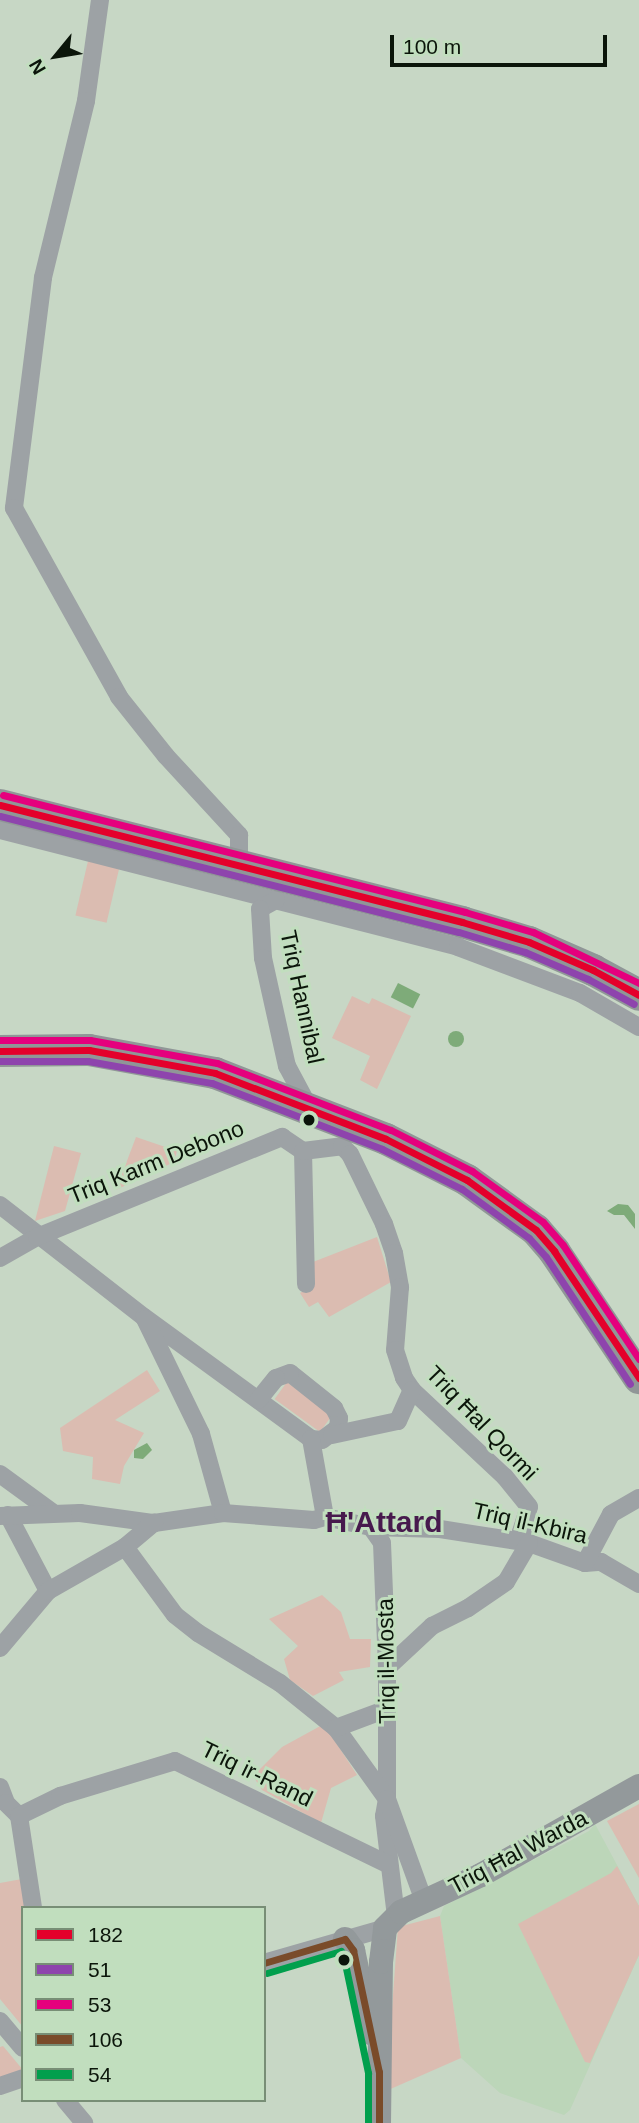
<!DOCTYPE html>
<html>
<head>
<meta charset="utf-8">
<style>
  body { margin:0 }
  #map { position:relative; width:639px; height:2123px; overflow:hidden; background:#c7d7c5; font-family:Arial,sans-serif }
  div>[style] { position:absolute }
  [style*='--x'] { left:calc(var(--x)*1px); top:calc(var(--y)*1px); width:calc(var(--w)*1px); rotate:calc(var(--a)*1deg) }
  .built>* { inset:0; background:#bcd6b9 }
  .green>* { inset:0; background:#dbbcb1; transform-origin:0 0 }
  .water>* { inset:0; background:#7eab79; transform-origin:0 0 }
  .round { border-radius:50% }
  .street>* { height:18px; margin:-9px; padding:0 9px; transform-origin:9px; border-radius:9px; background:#9da2a5 }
  .secondary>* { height:24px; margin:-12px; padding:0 12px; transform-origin:12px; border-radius:12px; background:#93999b }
  .highway>* { height:32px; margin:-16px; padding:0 16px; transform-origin:16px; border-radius:16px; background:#909697 }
  .bus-1>* { height:7px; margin:-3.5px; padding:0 3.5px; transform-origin:3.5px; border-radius:3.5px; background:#e4002b }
  .bus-2>* { height:7px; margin:-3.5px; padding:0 3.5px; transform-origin:3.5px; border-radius:3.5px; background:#8e44ad }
  .bus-3>* { height:7px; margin:-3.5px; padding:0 3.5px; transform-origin:3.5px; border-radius:3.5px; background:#e5007d }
  .bus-4>* { height:7px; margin:-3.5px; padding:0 3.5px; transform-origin:3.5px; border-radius:3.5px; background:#7a4b2a }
  .bus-5>* { height:7px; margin:-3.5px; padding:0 3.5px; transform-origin:3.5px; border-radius:3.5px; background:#019f4d }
  .dots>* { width:19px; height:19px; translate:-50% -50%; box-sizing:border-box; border:4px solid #c1debe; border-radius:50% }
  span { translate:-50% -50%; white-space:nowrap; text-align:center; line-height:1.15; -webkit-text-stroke:6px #c1debe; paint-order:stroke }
  .street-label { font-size:23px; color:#0b150a }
  .district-label { font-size:30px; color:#471a4d; font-weight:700 }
  .legend { position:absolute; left:21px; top:1906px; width:245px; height:196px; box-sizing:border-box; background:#c1debe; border:2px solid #788e76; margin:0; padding:9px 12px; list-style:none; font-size:21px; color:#0b150a }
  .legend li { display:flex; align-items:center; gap:14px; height:35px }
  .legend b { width:35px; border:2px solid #788e76 }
  .north { position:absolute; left:21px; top:21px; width:70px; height:70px; -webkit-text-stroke:5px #c1debe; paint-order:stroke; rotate:240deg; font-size:19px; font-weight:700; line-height:28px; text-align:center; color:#0b150a }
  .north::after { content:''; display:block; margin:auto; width:24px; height:32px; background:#0b150a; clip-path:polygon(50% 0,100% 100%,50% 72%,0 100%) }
  .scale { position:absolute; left:390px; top:35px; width:217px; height:32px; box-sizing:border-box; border:4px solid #0b150a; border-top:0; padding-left:9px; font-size:21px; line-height:24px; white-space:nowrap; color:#0b150a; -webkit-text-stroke:5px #c1debe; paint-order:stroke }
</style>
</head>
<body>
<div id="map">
  <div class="built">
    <div style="clip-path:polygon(595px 1824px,639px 1906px,639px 1955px,570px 2110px,564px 2115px,500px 2093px,461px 2058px,440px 1916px,444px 1906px,589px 1831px)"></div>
  </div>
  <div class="green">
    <div style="left:88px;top:861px;width:32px;height:56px;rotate:13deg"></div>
    <div style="clip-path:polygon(352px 996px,369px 1004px,372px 998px,411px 1016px,377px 1089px,360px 1080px,370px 1056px,332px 1038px)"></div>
    <div style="clip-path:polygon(136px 1137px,177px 1151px,174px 1162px,116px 1190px)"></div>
    <div style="clip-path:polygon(54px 1146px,81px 1153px,65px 1211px,35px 1221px)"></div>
    <div style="clip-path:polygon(377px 1237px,391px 1282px,329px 1317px,318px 1302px,309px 1307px,300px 1293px,315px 1284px,313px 1262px)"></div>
    <div style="clip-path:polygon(147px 1370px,160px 1391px,115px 1420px,144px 1433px,124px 1466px,120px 1484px,92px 1479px,93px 1457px,63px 1451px,60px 1428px)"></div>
    <div style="left:287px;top:1382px;width:56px;height:21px;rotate:36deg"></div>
    <div style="clip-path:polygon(322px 1595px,341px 1612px,350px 1639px,371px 1639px,370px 1667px,339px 1672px,344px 1680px,313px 1696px,290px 1680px,284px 1659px,298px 1646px,269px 1619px)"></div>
    <div style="clip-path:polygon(324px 1724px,357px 1775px,331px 1788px,321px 1823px,262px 1790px,253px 1776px,282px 1747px)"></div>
    <div style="clip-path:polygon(639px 1804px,639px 1878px,607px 1821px)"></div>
    <div style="clip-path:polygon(617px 1866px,639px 1906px,639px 1955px,590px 2063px,585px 2062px,518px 1924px,611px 1873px)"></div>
    <div style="clip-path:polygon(22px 1879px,30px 1908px,23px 1908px,23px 2027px,0 1999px,0 1883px)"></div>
    <div style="clip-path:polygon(440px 1916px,461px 2058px,386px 2091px,398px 1927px)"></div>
    <div style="clip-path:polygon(3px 2046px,23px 2070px,0 2078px,0 2047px)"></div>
  </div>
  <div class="water">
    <div style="left:398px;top:983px;width:25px;height:16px;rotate:27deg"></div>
    <div class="round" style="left:448px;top:1031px;width:16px;height:16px"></div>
    <div style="clip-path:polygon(618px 1204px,628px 1205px,635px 1214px,635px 1229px,624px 1215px,614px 1215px,607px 1211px)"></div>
    <div style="clip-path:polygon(147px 1443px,152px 1450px,143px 1459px,134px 1458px,134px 1450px)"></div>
  </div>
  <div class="street">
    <div style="--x:100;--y:0;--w:102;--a:97.9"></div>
    <div style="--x:86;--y:101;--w:182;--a:103.7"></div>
    <div style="--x:43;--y:278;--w:232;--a:97.2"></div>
    <div style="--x:14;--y:508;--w:216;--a:60.9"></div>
    <div style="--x:119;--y:697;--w:75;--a:51.5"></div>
    <div style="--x:166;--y:756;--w:108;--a:47.3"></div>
    <div style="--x:239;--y:835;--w:29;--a:90"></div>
    <div style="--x:0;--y:830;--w:473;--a:14.3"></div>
    <div style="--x:458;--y:947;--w:130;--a:20.7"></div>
    <div style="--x:580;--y:993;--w:68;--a:30"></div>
    <div style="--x:276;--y:900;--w:18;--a:151"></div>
    <div style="--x:260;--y:909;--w:49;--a:86.5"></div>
    <div style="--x:263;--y:958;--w:111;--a:77.5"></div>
    <div style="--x:287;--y:1066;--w:49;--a:61.9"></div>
    <div style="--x:303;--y:1151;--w:133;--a:88.7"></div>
    <div style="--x:0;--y:1205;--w:182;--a:37.9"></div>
    <div style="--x:144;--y:1317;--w:207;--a:36.1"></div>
    <div style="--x:311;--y:1439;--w:11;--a:5"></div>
    <div style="--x:322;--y:1440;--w:20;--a:-37"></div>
    <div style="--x:338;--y:1428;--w:10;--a:-84"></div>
    <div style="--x:339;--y:1418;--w:11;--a:-117"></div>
    <div style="--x:334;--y:1408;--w:56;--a:-141.5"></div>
    <div style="--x:290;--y:1373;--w:15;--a:160"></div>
    <div style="--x:276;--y:1378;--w:28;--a:129"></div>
    <div style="--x:0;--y:1258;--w:43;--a:-29.6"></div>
    <div style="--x:37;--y:1237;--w:265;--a:-22.2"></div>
    <div style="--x:282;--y:1137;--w:25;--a:34"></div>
    <div style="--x:303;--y:1151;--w:39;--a:-7"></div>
    <div style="--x:342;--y:1146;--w:11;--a:45"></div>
    <div style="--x:350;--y:1154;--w:78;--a:64.1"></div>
    <div style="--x:384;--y:1224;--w:31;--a:71"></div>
    <div style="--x:394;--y:1253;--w:35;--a:80"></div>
    <div style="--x:400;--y:1287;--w:63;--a:94.5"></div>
    <div style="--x:395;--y:1350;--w:29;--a:72"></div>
    <div style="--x:404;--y:1378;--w:14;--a:56"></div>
    <div style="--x:412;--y:1390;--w:127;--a:43.1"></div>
    <div style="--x:505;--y:1477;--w:38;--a:51"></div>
    <div style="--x:529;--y:1507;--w:26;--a:108"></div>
    <div style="--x:521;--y:1532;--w:14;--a:54"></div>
    <div style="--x:145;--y:1319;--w:128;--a:64"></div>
    <div style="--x:201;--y:1434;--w:82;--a:74.4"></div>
    <div style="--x:332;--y:1435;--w:67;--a:-12"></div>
    <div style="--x:398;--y:1421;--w:34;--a:-66"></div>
    <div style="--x:311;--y:1439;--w:79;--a:79.8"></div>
    <div style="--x:0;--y:1474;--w:64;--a:36.2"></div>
    <div style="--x:8;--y:1515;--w:86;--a:62.2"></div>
    <div style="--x:0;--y:1516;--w:80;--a:-2.1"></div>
    <div style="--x:80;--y:1513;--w:75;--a:7.7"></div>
    <div style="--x:154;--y:1523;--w:70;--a:-8.2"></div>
    <div style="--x:223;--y:1513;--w:91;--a:4.4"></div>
    <div style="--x:314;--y:1520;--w:11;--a:-15"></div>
    <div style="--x:325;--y:1517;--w:47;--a:12.3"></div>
    <div style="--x:371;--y:1527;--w:69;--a:1.7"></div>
    <div style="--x:440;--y:1529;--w:90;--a:8.9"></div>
    <div style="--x:529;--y:1543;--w:59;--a:19.7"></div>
    <div style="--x:585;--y:1563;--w:16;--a:-4"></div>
    <div style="--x:601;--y:1562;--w:44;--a:30.1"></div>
    <div style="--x:371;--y:1527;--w:19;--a:55"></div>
    <div style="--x:382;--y:1543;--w:125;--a:87.7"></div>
    <div style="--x:387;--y:1668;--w:131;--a:90"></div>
    <div style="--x:387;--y:1799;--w:17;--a:100"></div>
    <div style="--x:384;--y:1816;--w:102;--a:83.2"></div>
    <div style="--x:125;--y:1547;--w:84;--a:53.7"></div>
    <div style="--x:175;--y:1615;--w:29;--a:38"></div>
    <div style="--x:198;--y:1633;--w:96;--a:31.4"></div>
    <div style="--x:280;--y:1683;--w:72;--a:38.8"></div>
    <div style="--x:336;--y:1728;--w:87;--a:54.3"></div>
    <div style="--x:387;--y:1799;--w:109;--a:70.1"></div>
    <div style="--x:585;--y:1563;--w:55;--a:-62"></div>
    <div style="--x:611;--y:1514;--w:32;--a:-30"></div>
    <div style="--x:0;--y:1648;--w:75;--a:-49.9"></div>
    <div style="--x:48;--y:1591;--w:89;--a:-29.7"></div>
    <div style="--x:125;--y:1547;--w:38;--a:-40"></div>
    <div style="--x:387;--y:1668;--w:62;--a:-43"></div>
    <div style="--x:432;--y:1626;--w:40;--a:-26.6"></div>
    <div style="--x:468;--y:1608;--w:46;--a:-34.4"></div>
    <div style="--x:506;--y:1582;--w:45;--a:-59.5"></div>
    <div style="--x:336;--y:1728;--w:54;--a:-20.4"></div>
    <div style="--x:0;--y:1787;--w:17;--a:69"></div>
    <div style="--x:6;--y:1803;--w:18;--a:45"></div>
    <div style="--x:19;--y:1816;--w:93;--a:81.3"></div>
    <div style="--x:19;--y:1816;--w:46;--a:-26"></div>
    <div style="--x:60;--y:1796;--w:120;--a:-16.9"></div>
    <div style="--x:175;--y:1761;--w:238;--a:25.9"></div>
    <div style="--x:264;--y:1963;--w:126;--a:-16.1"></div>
    <div style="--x:0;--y:2021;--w:35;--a:50"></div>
    <div style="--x:0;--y:2086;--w:24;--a:-19"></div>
    <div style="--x:65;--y:2100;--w:30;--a:50"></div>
  </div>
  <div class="secondary">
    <div style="--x:345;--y:1939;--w:14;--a:54"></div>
    <div style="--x:353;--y:1950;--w:85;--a:77.8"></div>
    <div style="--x:379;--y:2123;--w:161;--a:-89.3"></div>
    <div style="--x:381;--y:1962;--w:34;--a:-83"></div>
    <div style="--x:385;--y:1928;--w:23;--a:-45"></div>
    <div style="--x:401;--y:1912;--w:88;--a:-24.8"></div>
    <div style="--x:481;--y:1875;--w:181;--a:-29.4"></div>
  </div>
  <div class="highway">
    <div style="--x:0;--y:805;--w:477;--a:14.2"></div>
    <div style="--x:462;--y:922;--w:70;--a:16.6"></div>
    <div style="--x:529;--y:942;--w:70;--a:23.6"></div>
    <div style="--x:593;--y:970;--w:52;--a:28.5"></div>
    <div style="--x:0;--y:1051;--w:89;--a:-0.6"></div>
    <div style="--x:89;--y:1050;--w:128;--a:10.3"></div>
    <div style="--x:215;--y:1073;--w:183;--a:21.1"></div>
    <div style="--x:386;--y:1139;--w:91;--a:26.8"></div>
    <div style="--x:467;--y:1180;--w:85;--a:35.9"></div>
    <div style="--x:536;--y:1230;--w:28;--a:49"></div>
    <div style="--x:554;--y:1251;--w:153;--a:56.2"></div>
  </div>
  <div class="bus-1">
    <div style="--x:0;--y:805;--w:477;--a:14.2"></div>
    <div style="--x:462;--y:922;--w:70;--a:16.6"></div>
    <div style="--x:529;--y:942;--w:70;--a:23.6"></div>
    <div style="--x:593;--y:970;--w:52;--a:28.5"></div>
    <div style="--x:0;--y:1051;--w:89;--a:-0.6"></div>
    <div style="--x:89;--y:1050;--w:128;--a:10.3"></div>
    <div style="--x:215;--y:1073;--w:183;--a:21.1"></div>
    <div style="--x:386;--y:1139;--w:91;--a:26.8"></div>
    <div style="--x:467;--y:1180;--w:85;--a:35.9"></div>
    <div style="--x:536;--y:1230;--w:28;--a:49"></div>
    <div style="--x:554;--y:1251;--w:153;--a:56.2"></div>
  </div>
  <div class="bus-2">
    <div style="--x:0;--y:816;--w:473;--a:14.2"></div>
    <div style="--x:459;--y:932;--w:69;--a:16.9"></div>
    <div style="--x:525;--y:952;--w:69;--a:23.2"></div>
    <div style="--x:588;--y:979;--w:52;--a:28.5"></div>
    <div style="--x:0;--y:1061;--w:88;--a:0"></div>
    <div style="--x:88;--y:1061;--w:126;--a:10.1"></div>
    <div style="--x:212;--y:1083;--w:182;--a:21.2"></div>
    <div style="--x:382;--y:1149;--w:89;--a:26.6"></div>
    <div style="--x:462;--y:1189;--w:83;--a:36.2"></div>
    <div style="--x:529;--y:1238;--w:25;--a:48"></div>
    <div style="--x:546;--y:1257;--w:152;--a:56.5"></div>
  </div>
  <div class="bus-3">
    <div style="--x:3;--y:795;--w:477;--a:14.2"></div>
    <div style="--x:465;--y:912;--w:71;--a:16.4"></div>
    <div style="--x:533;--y:932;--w:118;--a:25.7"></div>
    <div style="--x:0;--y:1040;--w:90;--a:0"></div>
    <div style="--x:90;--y:1040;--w:129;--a:10.3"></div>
    <div style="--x:217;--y:1063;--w:186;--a:21.1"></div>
    <div style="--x:391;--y:1130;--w:91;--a:26.8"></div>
    <div style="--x:472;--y:1171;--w:87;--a:35.7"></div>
    <div style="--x:543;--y:1222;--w:30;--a:49"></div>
    <div style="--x:563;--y:1245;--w:137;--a:56.3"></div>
  </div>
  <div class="bus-4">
    <div style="--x:345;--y:1939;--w:14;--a:54"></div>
    <div style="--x:353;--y:1950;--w:125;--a:78"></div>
    <div style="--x:379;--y:2072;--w:51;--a:90"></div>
    <div style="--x:264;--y:1963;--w:84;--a:-16.5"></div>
  </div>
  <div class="bus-5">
    <div style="--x:267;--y:1973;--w:77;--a:-16.6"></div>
    <div style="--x:341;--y:1951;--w:4;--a:56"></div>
    <div style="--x:343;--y:1954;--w:122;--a:78.1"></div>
    <div style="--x:368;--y:2073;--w:50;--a:90"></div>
  </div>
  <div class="dots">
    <div style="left:309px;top:1120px;background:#0b150a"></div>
    <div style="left:344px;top:1960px;background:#0b150a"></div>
  </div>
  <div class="street-label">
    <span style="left:302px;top:997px;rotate:78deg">Triq Hannibal</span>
    <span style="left:156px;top:1162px;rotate:-22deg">Triq Karm Debono</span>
    <span style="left:482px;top:1423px;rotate:46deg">Triq Ħal Qormi</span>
    <span style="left:530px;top:1523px;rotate:13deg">Triq il-Kbira</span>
    <span style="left:386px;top:1661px;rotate:-91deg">Triq il-Mosta</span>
    <span style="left:257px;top:1774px;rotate:26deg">Triq ir-Rand</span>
    <span style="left:518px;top:1852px;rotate:-28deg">Triq Ħal Warda</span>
  </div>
  <div class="district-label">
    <span style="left:384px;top:1522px">Ħ'Attard</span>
  </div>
  <ul class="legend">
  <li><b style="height:9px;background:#e4002b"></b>182</li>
  <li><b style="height:9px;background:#8e44ad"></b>51</li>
  <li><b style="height:9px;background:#e5007d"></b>53</li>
  <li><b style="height:9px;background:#7a4b2a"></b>106</li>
  <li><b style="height:9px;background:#019f4d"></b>54</li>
  </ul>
  <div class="north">N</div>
  <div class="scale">100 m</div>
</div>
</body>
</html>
